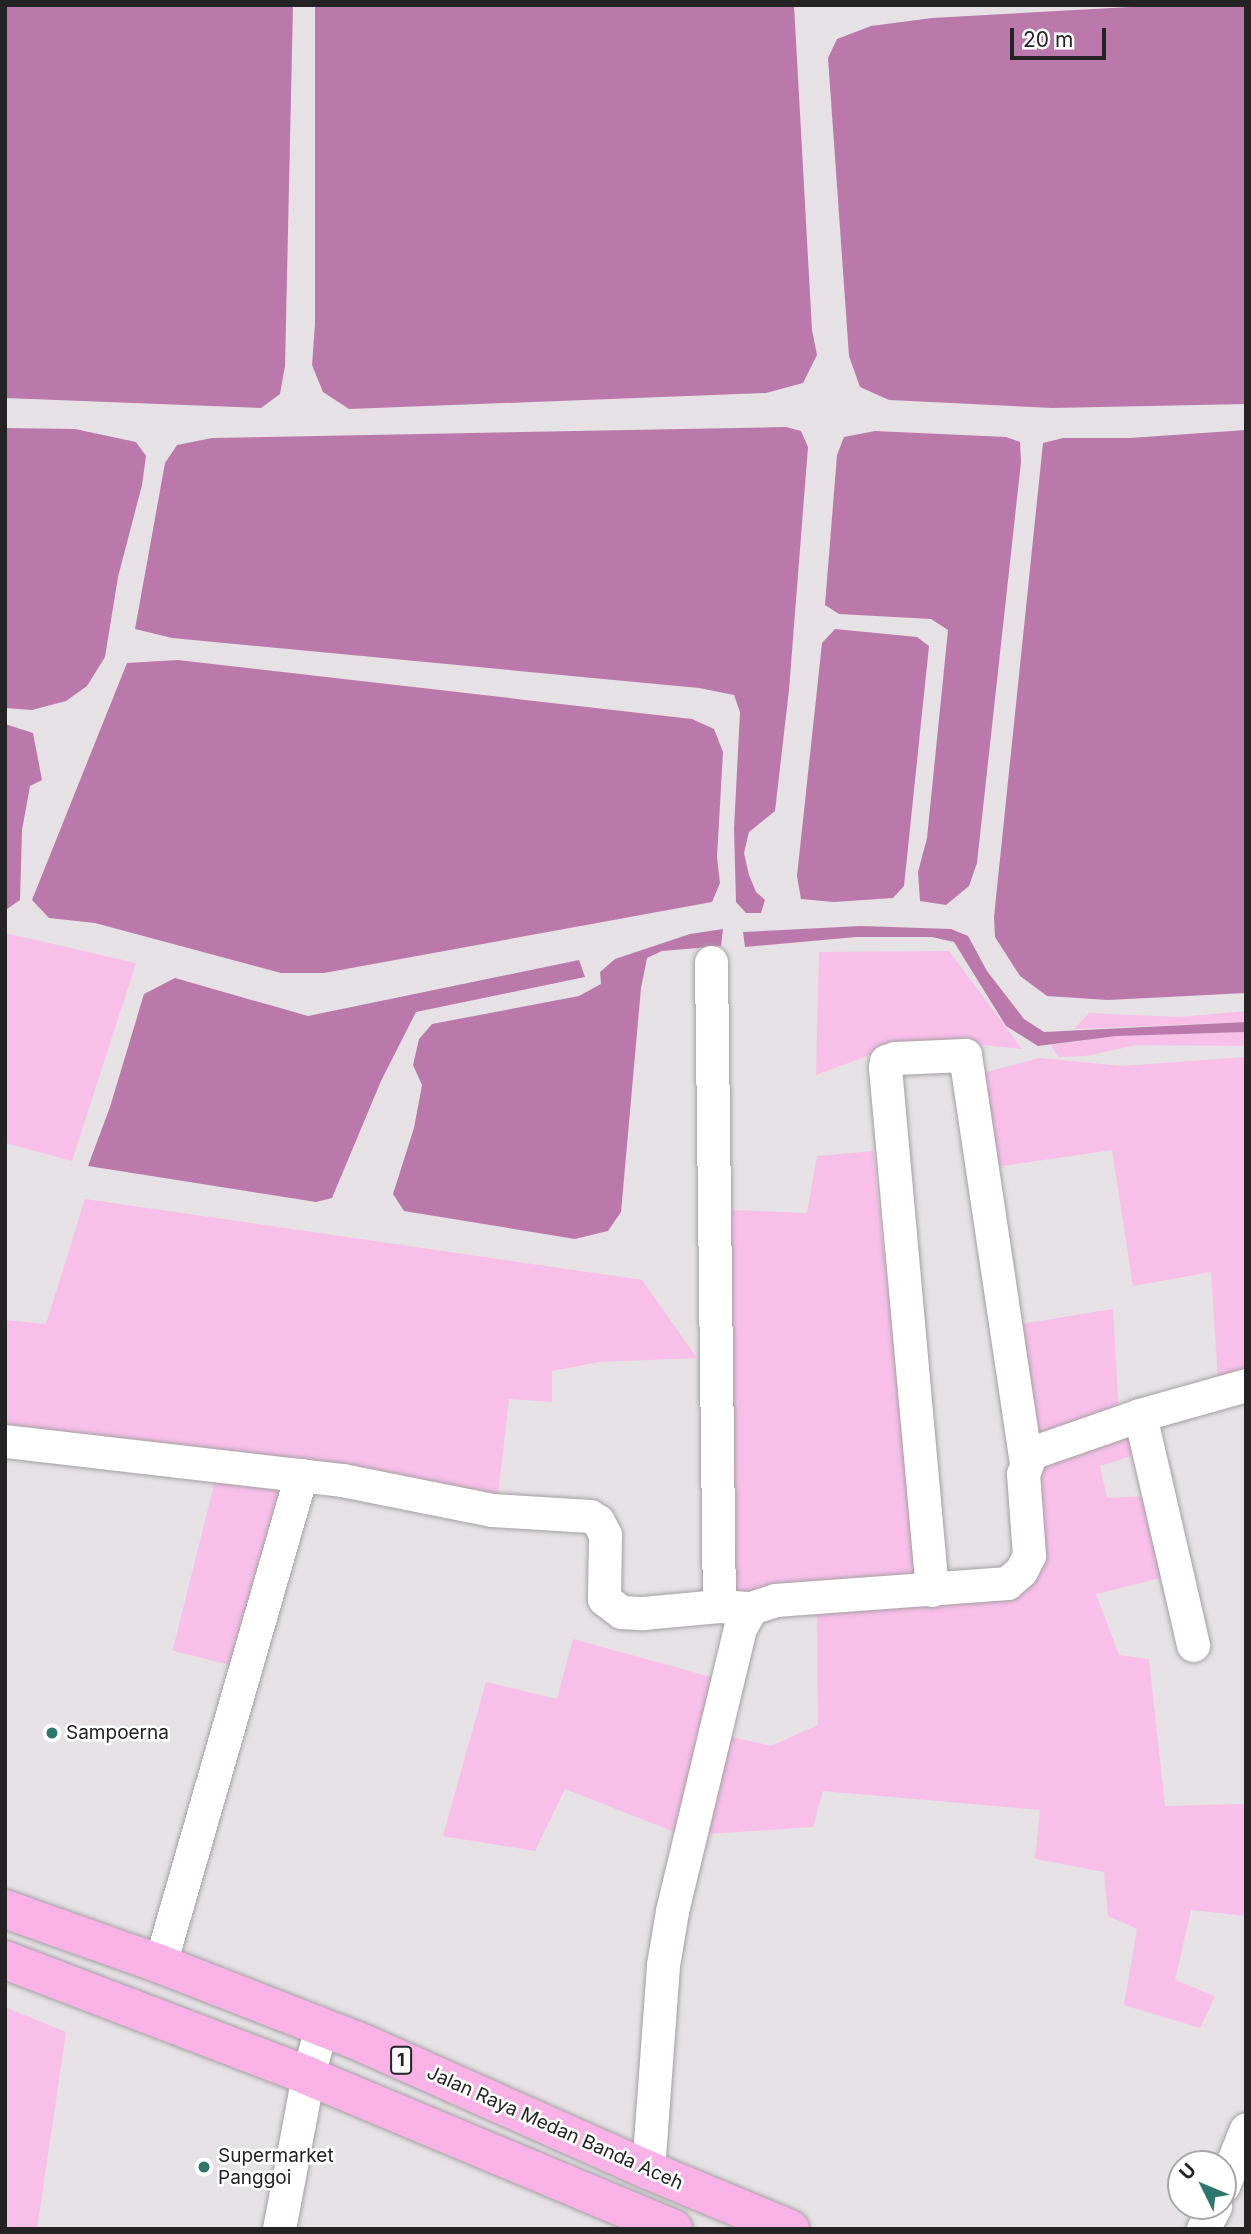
<!DOCTYPE html>
<html>
<head>
<meta charset="utf-8">
<style>
  body { margin:0 }
  #map { position:relative; width:1251px; height:2234px; overflow:hidden; background:#e5e1e4; font-family:Inter,sans-serif }
  div>[style] { position:absolute }
  [style*='--x'] { left:calc(var(--x)*1px); top:calc(var(--y)*1px); width:calc(var(--w)*1px); rotate:calc(var(--a)*1deg) }
  .green>* { inset:0; background:#f8bfe9; transform-origin:0 0 }
  .water>* { inset:0; background:#bb79ab }
  .roads { filter:drop-shadow(0 0 2px #a4a0a3) drop-shadow(0 0 2px #a4a0a3) }
  .street>* { height:33px; margin:-16.5px; padding:0 16.5px; transform-origin:16.5px; border-radius:16.5px; background:#fff }
  .highway>* { height:38px; margin:-19px; padding:0 19px; transform-origin:19px; border-radius:19px; background:#f9b2e6 }
  .dots>* { width:19px; height:19px; translate:-50% -50%; box-sizing:border-box; border:4px solid #fff; border-radius:50% }
  span { translate:-50% -50%; white-space:nowrap; text-align:center; line-height:1.15; -webkit-text-stroke:5px #fff; paint-order:stroke }
  .shield-label span { padding:2px 5px; background:#fff; border:2px solid; border-radius:5px; -webkit-text-stroke-width:0 }
  .shield-label { font-size:18px; color:#242324; font-weight:700 }
  .poi-label { font-size:19px; color:#242324 }
  .left { translate:0 -50%; text-align:left }
  .street-label { font-size:19px; color:#242324 }
  .frame { position:absolute; inset:0; border:7px solid #242324; pointer-events:none }
  .north { position:absolute; left:1167px; top:2150px; width:70px; height:70px; box-sizing:border-box; background:#fff; border:2px solid #a7a7a7; border-radius:50%; rotate:313deg; font-size:19px; font-weight:700; line-height:28px; text-align:center; color:#242324 }
  .north::after { content:''; display:block; margin:auto; width:24px; height:32px; background:#2f766c; clip-path:polygon(50% 0,100% 100%,50% 72%,0 100%) }
  .scale { position:absolute; left:1010px; top:28px; width:96px; height:32px; box-sizing:border-box; border:4px solid #242324; border-top:0; padding-left:9px; font-size:21px; line-height:24px; white-space:nowrap; color:#242324; -webkit-text-stroke:5px #fff; paint-order:stroke }
</style>
</head>
<body>
<div id="map">
  <div class="green">
    <div style="clip-path:polygon(5px 933px,136px 963px,72px 1161px,5px 1143px)"></div>
    <div style="clip-path:polygon(949px 951px,1022px 1049px,952px 1042px,878px 1052px,816px 1075px,819px 952px)"></div>
    <div style="clip-path:polygon(1246px 1011px,1246px 1022px,1074px 1029px,1089px 1013px,1179px 1017px)"></div>
    <div style="clip-path:polygon(1246px 1032px,1246px 1046px,1137px 1045px,1085px 1056px,1058px 1057px,1051px 1045px,1117px 1036px)"></div>
    <div style="clip-path:polygon(1246px 1057px,1246px 1372px,1218px 1380px,1211px 1272px,1133px 1286px,1112px 1150px,995px 1167px,983px 1073px,1040px 1058px,1122px 1066px)"></div>
    <div style="clip-path:polygon(873px 1151px,919px 1581px,736px 1593px,731px 1210px,807px 1213px,817px 1156px)"></div>
    <div style="clip-path:polygon(85px 1199px,642px 1280px,697px 1358px,599px 1362px,552px 1371px,552px 1402px,509px 1399px,498px 1495px,5px 1427px,5px 1320px,46px 1324px)"></div>
    <div style="clip-path:polygon(1113px 1309px,1119px 1414px,1035px 1436px,1021px 1324px)"></div>
    <div style="clip-path:polygon(1126px 1428px,1134px 1455px,1100px 1466px,1107px 1498px,1145px 1496px,1165px 1577px,1096px 1594px,1119px 1655px,1149px 1659px,1165px 1806px,1246px 1804px,1246px 1916px,1191px 1910px,1175px 1980px,1215px 1996px,1200px 2028px,1124px 2005px,1137px 1929px,1108px 1916px,1104px 1872px,1035px 1859px,1040px 1810px,823px 1791px,813px 1827px,708px 1834px,724px 1735px,771px 1746px,818px 1725px,817px 1611px,1035px 1576px,1037px 1463px)"></div>
    <div style="left:217px;top:1473px;width:70px;height:183px;rotate:14deg"></div>
    <div style="clip-path:polygon(573px 1639px,711px 1677px,680px 1834px,565px 1789px,535px 1851px,443px 1836px,486px 1682px,557px 1699px)"></div>
    <div style="clip-path:polygon(5px 2007px,66px 2032px,37px 2229px,5px 2229px)"></div>
  </div>
  <div class="water">
    <div style="clip-path:polygon(5px 5px,293px 5px,285px 366px,280px 394px,261px 408px,5px 398px)"></div>
    <div style="clip-path:polygon(315px 5px,794px 5px,812px 330px,817px 355px,803px 383px,766px 393px,349px 409px,323px 392px,312px 365px,315px 324px)"></div>
    <div style="clip-path:polygon(1167px 5px,1246px 5px,1246px 404px,1052px 408px,889px 400px,860px 387px,849px 356px,828px 58px,837px 39px,871px 26px,932px 18px)"></div>
    <div style="clip-path:polygon(786px 427px,801px 431px,808px 447px,789px 690px,775px 811px,749px 832px,744px 853px,749px 875px,756px 892px,765px 900px,761px 913px,746px 913px,736px 902px,734px 829px,740px 712px,734px 695px,699px 688px,172px 638px,135px 629px,165px 463px,177px 445px,212px 438px)"></div>
    <div style="clip-path:polygon(5px 428px,75px 429px,136px 442px,146px 456px,142px 485px,118px 577px,105px 657px,87px 686px,66px 701px,32px 710px,5px 708px)"></div>
    <div style="clip-path:polygon(1246px 430px,1246px 993px,1108px 1000px,1047px 996px,1020px 976px,995px 937px,994px 917px,1043px 443px,1063px 438px,1130px 438px)"></div>
    <div style="clip-path:polygon(875px 431px,1006px 437px,1020px 442px,1021px 462px,977px 863px,969px 886px,946px 905px,920px 901px,918px 872px,927px 838px,948px 630px,931px 619px,839px 614px,825px 605px,837px 455px,844px 437px)"></div>
    <div style="clip-path:polygon(835px 629px,917px 637px,929px 646px,904px 886px,893px 898px,834px 902px,801px 899px,797px 876px,822px 643px)"></div>
    <div style="clip-path:polygon(178px 660px,692px 719px,714px 729px,723px 752px,717px 857px,720px 883px,712px 902px,324px 973px,281px 973px,95px 923px,49px 918px,32px 900px,127px 663px)"></div>
    <div style="clip-path:polygon(5px 724px,33px 733px,42px 780px,30px 786px,22px 830px,20px 900px,7px 909px)"></div>
    <div style="clip-path:polygon(861px 926px,951px 929px,968px 936px,987px 971px,1024px 1019px,1044px 1032px,1246px 1022px,1246px 1032px,1117px 1036px,1038px 1046px,1006px 1026px,954px 942px,932px 937px,856px 937px,745px 947px,743px 932px)"></div>
    <div style="clip-path:polygon(723px 929px,721px 946px,662px 951px,647px 958px,641px 988px,621px 1212px,608px 1231px,575px 1239px,404px 1211px,393px 1194px,414px 1128px,422px 1085px,413px 1065px,419px 1039px,432px 1024px,579px 996px,601px 984px,600px 972px,615px 959px,690px 934px)"></div>
    <div style="clip-path:polygon(579px 960px,585px 977px,416px 1012px,381px 1081px,332px 1198px,316px 1202px,88px 1166px,110px 1107px,144px 994px,175px 978px,308px 1016px)"></div>
  </div>
  <div class="roads">
    <div class="street">
      <div style="--x:711;--y:962;--w:644;--a:89.29"></div>
      <div style="--x:1140;--y:1415;--w:236;--a:77"></div>
      <div style="--x:5;--y:1441;--w:339;--a:6.6"></div>
      <div style="--x:342;--y:1480;--w:153;--a:11.3"></div>
      <div style="--x:492;--y:1510;--w:98;--a:3.5"></div>
      <div style="--x:590;--y:1516;--w:9;--a:32"></div>
      <div style="--x:598;--y:1521;--w:16;--a:63"></div>
      <div style="--x:605;--y:1535;--w:64;--a:90.9"></div>
      <div style="--x:604;--y:1599;--w:21;--a:37"></div>
      <div style="--x:621;--y:1612;--w:22;--a:3"></div>
      <div style="--x:643;--y:1613;--w:76;--a:-5.3"></div>
      <div style="--x:719;--y:1606;--w:32;--a:4"></div>
      <div style="--x:932;--y:1590;--w:525;--a:-95.14"></div>
      <div style="--x:885;--y:1067;--w:6;--a:-81"></div>
      <div style="--x:886;--y:1061;--w:9;--a:-18"></div>
      <div style="--x:895;--y:1058;--w:70;--a:-2.5"></div>
      <div style="--x:965;--y:1055;--w:413;--a:81.5"></div>
      <div style="--x:160;--y:1964;--w:509;--a:-73.92"></div>
      <div style="--x:648;--y:2170;--w:206;--a:-85.8"></div>
      <div style="--x:663;--y:1965;--w:55;--a:-80.5"></div>
      <div style="--x:672;--y:1911;--w:291;--a:-76.5"></div>
      <div style="--x:740;--y:1628;--w:23;--a:-61"></div>
      <div style="--x:751;--y:1608;--w:25;--a:-18"></div>
      <div style="--x:775;--y:1600;--w:233;--a:-4.2"></div>
      <div style="--x:1007;--y:1583;--w:18;--a:-41"></div>
      <div style="--x:1021;--y:1571;--w:18;--a:-63"></div>
      <div style="--x:1029;--y:1555;--w:81;--a:-94.2"></div>
      <div style="--x:1023;--y:1474;--w:22;--a:-69"></div>
      <div style="--x:1031;--y:1453;--w:115;--a:-19.2"></div>
      <div style="--x:1140;--y:1415;--w:110;--a:-15.8"></div>
      <div style="--x:1223;--y:2186;--w:61;--a:-68"></div>
      <div style="--x:279;--y:2229;--w:156;--a:-79.3"></div>
      <div style="--x:308;--y:2076;--w:51;--a:-75.1"></div>
      <div style="--x:1203;--y:2229;--w:26;--a:-62"></div>
    </div>
    <div class="highway">
      <div style="--x:5;--y:1909;--w:164;--a:19.5"></div>
      <div style="--x:160;--y:1964;--w:220;--a:21.3"></div>
      <div style="--x:365;--y:2044;--w:310;--a:24"></div>
      <div style="--x:648;--y:2170;--w:154;--a:22.6"></div>
      <div style="--x:5;--y:1960;--w:324;--a:20.9"></div>
      <div style="--x:308;--y:2076;--w:396;--a:22.7"></div>
    </div>
  </div>
  <div class="dots">
    <div style="left:52px;top:1733px;background:#2f766c"></div>
    <div style="left:204px;top:2167px;background:#2f766c"></div>
  </div>
  <div class="shield-label">
    <span style="left:401px;top:2060px">1</span>
  </div>
  <div class="poi-label">
    <span class="left" style="left:66px;top:1733px">Sampoerna</span>
    <span class="left" style="left:218px;top:2167px">Supermarket<br>Panggoi</span>
  </div>
  <div class="street-label">
    <span style="left:555px;top:2128px;rotate:24deg">Jalan Raya Medan Banda Aceh</span>
  </div>
  <div class="frame"></div>
  <div class="north">U</div>
  <div class="scale">20 m</div>
</div>
</body>
</html>
